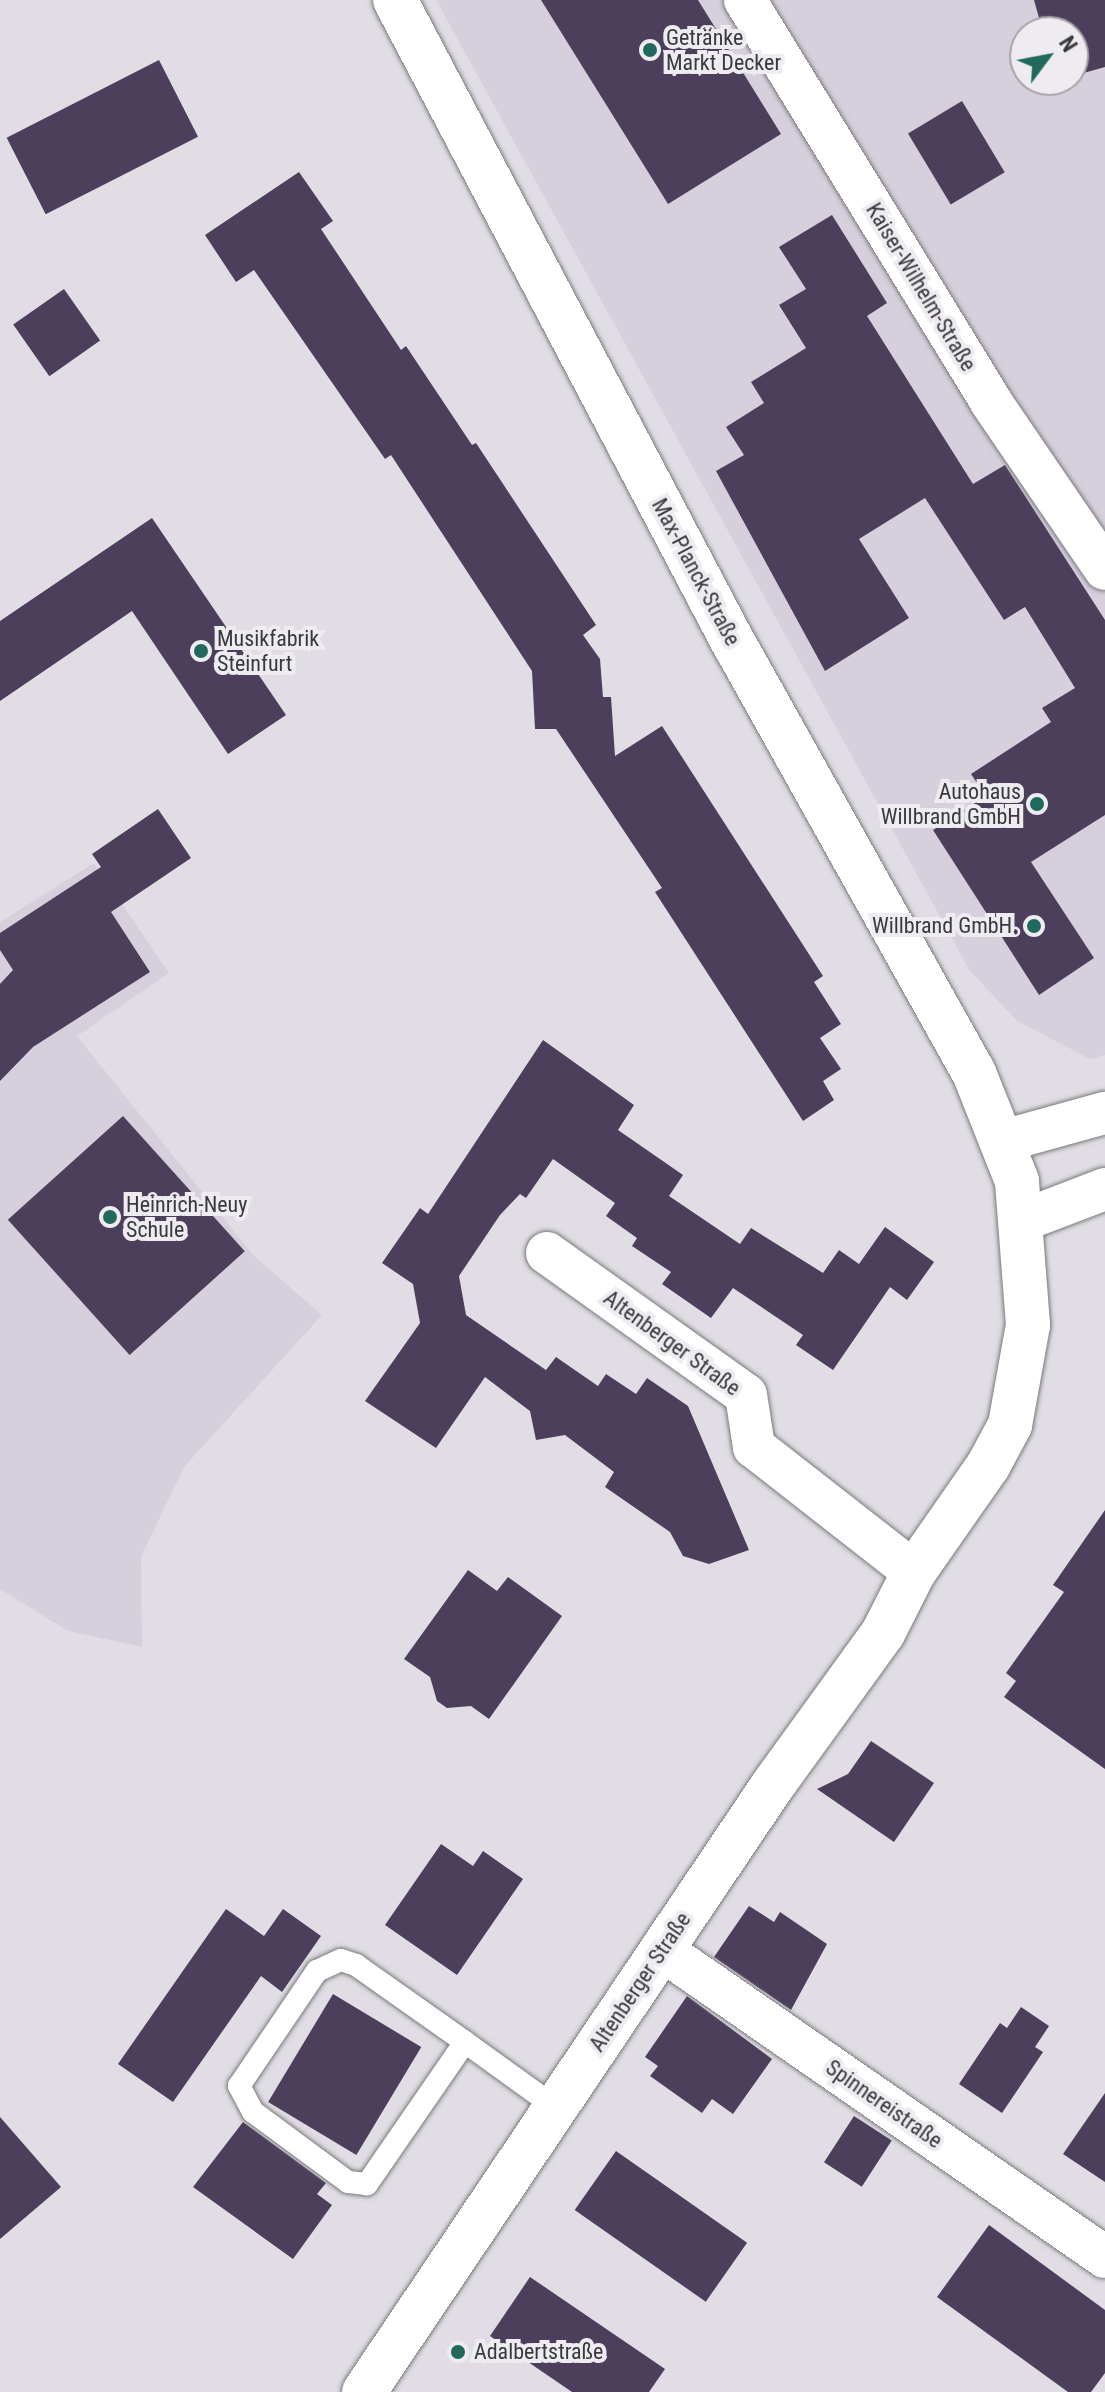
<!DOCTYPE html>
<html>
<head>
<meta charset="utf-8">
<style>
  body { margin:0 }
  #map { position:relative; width:1105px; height:2392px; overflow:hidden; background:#e0dee4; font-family:"Roboto Condensed",sans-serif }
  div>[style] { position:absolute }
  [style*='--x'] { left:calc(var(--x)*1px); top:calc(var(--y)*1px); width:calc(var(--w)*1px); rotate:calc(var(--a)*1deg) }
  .built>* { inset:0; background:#d6d0dd }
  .building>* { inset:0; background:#4c3f5c; transform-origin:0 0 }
  .roads { filter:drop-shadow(0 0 2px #7b797d) drop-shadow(0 0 2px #7b797d) }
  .lane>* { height:22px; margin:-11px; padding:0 11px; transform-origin:11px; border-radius:11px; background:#fff }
  .street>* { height:42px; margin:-21px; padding:0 21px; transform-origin:21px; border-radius:21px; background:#fff }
  .secondary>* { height:44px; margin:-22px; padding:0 22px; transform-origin:22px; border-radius:22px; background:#fff }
  .dots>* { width:22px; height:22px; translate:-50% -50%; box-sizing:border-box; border:4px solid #eeebf1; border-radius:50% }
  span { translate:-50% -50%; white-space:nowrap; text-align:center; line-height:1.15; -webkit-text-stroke:8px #eeebf1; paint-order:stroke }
  .poi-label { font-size:22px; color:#3a393b }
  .left { translate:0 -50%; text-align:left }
  .right { translate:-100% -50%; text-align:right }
  .street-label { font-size:22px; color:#3a393b }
  .north { position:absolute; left:1009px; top:16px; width:80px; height:80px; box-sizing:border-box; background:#eeebf1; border:2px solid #a6a4a8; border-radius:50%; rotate:58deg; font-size:22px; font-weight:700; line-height:32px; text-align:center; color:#3a393b }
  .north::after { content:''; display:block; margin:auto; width:28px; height:36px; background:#21685d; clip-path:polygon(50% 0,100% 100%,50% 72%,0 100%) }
</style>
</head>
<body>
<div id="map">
  <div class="built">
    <div style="clip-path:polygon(evenodd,436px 0,1105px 0,1105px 1055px,1090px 1059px,1017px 1021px,970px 971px,436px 0,1025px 32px,1073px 32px,1073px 80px,1025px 80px,1025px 32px)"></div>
    <div style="clip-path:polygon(94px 863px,169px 973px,77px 1036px,253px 1255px,322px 1315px,184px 1467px,141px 1557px,142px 1647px,68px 1631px,0 1589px,0 922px)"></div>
  </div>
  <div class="building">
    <div style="clip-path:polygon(541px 0,698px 0,781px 134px,668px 204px)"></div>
    <div style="clip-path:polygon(1034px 0,1105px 0,1105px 67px,1073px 76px,1073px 32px,1043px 32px)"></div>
    <div style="left:159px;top:60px;width:86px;height:171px;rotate:63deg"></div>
    <div style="left:962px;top:101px;width:83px;height:63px;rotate:59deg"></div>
    <div style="clip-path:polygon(299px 172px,333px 221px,321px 229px,401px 350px,406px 346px,472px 445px,476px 443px,596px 625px,583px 635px,600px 659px,603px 697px,611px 697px,615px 756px,662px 726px,823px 976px,814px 982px,841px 1024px,820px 1038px,841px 1069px,823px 1081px,834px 1100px,803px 1121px,655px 892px,662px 888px,556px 729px,535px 729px,532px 671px,391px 455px,385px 459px,254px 270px,236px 282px,205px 235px)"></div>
    <div style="clip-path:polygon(832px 215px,887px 303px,867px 316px,973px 484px,1005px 465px,1105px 620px,1105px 815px,1031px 862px,1094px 958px,1039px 995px,933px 830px,986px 796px,971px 774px,1051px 722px,1042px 708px,1075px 688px,1025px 607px,1004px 620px,925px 498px,859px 539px,909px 618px,825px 671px,716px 471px,744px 455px,726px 427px,764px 403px,751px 382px,806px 348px,779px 305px,806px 289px,779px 247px)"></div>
    <div style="left:64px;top:289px;width:63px;height:62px;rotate:55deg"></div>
    <div style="clip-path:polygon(152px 518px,286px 715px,228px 754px,132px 611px,0 701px,0 621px)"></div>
    <div style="clip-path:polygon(158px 809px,191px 858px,111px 912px,150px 972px,33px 1047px,0 1081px,0 984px,13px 970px,0 950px,0 933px,101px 867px,92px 854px)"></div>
    <div style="clip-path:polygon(543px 1040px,634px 1105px,618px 1130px,683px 1175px,669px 1196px,740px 1244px,751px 1228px,823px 1273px,839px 1250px,859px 1264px,885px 1227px,934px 1262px,907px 1300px,890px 1287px,833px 1370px,796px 1345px,803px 1335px,733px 1288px,711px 1318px,662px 1284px,671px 1272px,632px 1246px,637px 1238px,606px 1216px,615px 1203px,553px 1159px,526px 1198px,520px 1194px,500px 1215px,459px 1276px,466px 1315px,546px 1370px,556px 1357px,598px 1386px,606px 1374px,636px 1394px,647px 1378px,688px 1406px,749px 1550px,709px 1564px,683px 1556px,670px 1532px,605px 1487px,614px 1472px,565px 1435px,536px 1440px,530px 1411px,485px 1377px,436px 1448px,365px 1401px,420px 1323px,413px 1284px,382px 1263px,420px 1208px,428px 1214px)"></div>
    <div style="left:123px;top:1116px;width:182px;height:155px;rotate:48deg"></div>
    <div style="clip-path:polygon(1105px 1510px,1105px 1769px,1004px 1697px,1016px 1681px,1006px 1673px,1064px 1592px,1053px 1585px)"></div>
    <div style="clip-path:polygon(468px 1570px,497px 1591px,508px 1577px,562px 1616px,489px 1719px,471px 1706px,447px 1708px,437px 1701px,430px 1677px,404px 1659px)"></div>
    <div style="clip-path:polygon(871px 1741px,934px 1783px,894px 1842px,817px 1789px,848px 1774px)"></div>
    <div style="clip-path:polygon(441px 1844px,473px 1866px,483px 1851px,523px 1879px,457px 1975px,385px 1925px)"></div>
    <div style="clip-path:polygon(749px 1906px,774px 1922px,780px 1912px,827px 1944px,791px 2010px,714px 1957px)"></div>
    <div style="clip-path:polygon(226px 1909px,264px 1936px,283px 1909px,321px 1936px,282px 1992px,261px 1976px,173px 2102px,118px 2064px)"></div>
    <div style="left:333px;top:1994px;width:103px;height:126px;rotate:31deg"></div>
    <div style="clip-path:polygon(687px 1996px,772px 2059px,733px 2114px,712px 2099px,702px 2113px,650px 2076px,658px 2066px,645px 2057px)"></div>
    <div style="clip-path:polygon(1021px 2007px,1049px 2026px,1035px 2047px,1043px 2052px,1002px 2113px,959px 2084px,1000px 2023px,1007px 2028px)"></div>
    <div style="clip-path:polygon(1105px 2093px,1105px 2182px,1063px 2154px)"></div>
    <div style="left:854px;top:2116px;width:45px;height:55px;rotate:33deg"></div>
    <div style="clip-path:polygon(0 2117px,61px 2187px,0 2239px)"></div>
    <div style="clip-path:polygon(243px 2122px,326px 2183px,317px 2194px,332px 2205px,293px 2259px,193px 2187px)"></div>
    <div style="left:616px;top:2151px;width:160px;height:72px;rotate:35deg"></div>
    <div style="clip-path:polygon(989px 2225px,1105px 2310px,1105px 2373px,1091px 2392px,1068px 2392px,937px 2297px)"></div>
    <div style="clip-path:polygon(530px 2277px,665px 2369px,649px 2392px,572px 2392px,490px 2336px)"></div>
  </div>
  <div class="roads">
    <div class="lane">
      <div style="--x:465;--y:2042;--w:173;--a:124.6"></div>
      <div style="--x:367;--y:2184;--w:19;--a:-174"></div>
      <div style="--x:348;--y:2182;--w:118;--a:-143.6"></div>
      <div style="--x:253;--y:2112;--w:30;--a:-118"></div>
      <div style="--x:239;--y:2086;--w:139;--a:-55.9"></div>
      <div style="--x:317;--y:1971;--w:26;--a:-25"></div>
      <div style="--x:341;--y:1960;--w:16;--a:18"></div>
      <div style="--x:356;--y:1965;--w:133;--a:35.2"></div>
      <div style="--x:465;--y:2042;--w:111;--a:35.8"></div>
    </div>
    <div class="street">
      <div style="--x:745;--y:0;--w:471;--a:58.5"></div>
      <div style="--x:991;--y:402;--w:202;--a:55.7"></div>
      <div style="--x:1003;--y:1141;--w:106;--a:-15.4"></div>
      <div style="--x:1024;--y:1220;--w:87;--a:-20.9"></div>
      <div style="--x:547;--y:1253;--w:244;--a:35.5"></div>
      <div style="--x:746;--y:1395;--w:53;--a:81.3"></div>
      <div style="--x:754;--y:1447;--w:203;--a:38"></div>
      <div style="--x:662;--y:1950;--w:539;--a:34.72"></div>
    </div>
    <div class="secondary">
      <div style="--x:364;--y:2392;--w:732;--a:-56.03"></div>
      <div style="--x:773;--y:1785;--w:188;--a:-54.1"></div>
      <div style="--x:883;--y:1633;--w:68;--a:-63.1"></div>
      <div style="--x:914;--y:1572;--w:129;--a:-55.1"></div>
      <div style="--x:988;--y:1466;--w:47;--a:-61.8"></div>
      <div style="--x:1010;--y:1425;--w:102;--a:-79.8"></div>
      <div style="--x:1028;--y:1325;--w:144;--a:-94.4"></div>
      <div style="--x:1017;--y:1181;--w:116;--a:-111.7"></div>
      <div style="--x:974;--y:1073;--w:489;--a:-119.2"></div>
      <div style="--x:735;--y:646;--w:730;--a:-117.76"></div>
    </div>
  </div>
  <div class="dots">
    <div style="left:650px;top:50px;background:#21685d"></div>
    <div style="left:201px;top:651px;background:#21685d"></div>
    <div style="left:1037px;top:804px;background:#21685d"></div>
    <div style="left:1034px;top:926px;background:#21685d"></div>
    <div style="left:110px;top:1217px;background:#21685d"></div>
    <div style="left:458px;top:2352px;background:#21685d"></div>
  </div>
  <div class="poi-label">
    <span class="left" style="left:666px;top:50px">Getränke<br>Markt Decker</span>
    <span class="left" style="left:217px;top:651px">Musikfabrik<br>Steinfurt</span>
    <span class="right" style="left:1021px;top:804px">Autohaus<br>Willbrand GmbH</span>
    <span class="right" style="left:1018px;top:926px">Willbrand GmbH.</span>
    <span class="left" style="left:126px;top:1217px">Heinrich-Neuy<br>Schule</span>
    <span class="left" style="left:474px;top:2352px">Adalbertstraße</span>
  </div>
  <div class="street-label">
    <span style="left:921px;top:287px;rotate:59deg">Kaiser-Wilhelm-Straße</span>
    <span style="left:696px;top:572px;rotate:62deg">Max-Planck-Straße</span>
    <span style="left:672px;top:1343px;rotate:36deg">Altenberger Straße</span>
    <span style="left:640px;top:1982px;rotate:-56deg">Altenberger Straße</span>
    <span style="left:884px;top:2104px;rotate:35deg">Spinnereistraße</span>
  </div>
  <div class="north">N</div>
</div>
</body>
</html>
